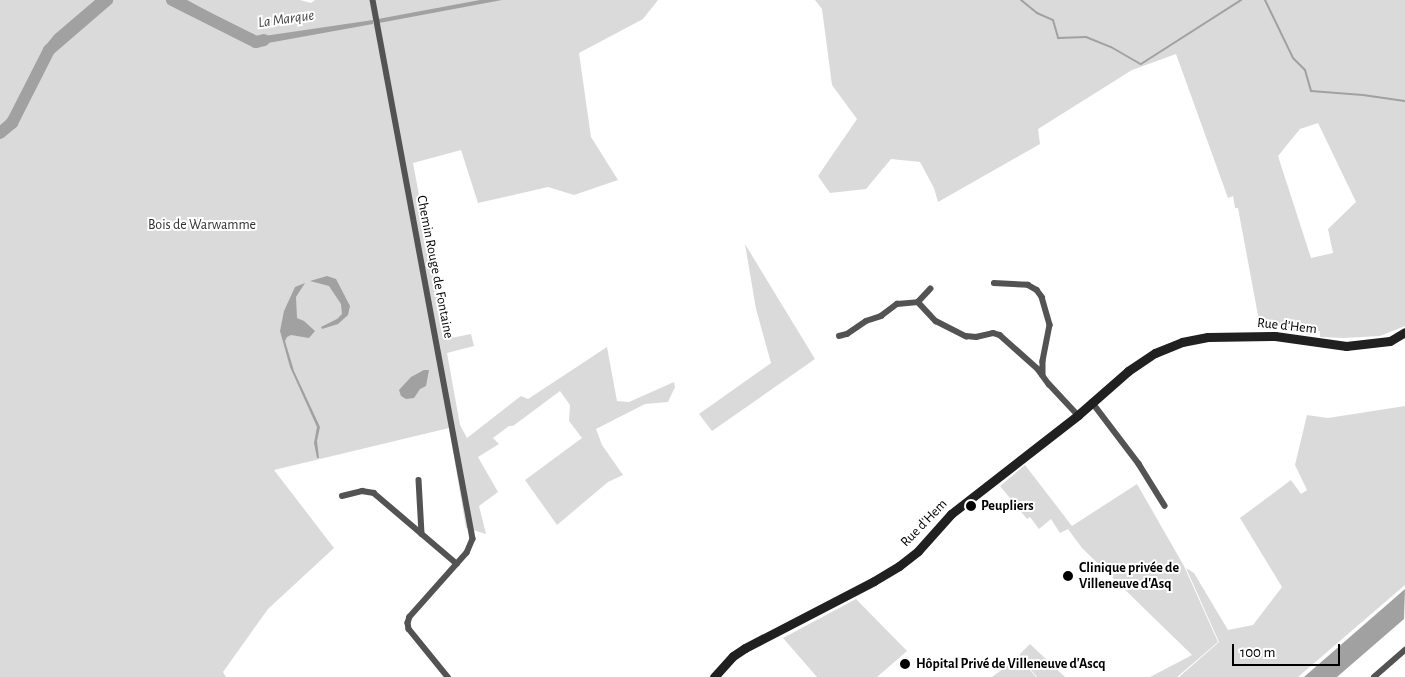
<!DOCTYPE html>
<html>
<head>
<meta charset="utf-8">
<style>
  body { margin:0 }
  #map { position:relative; width:1405px; height:677px; overflow:hidden; background:#fff; font-family:"Alegreya Sans",sans-serif }
  div>[style] { position:absolute }
  [style*='--x'] { left:calc(var(--x)*1px); top:calc(var(--y)*1px); width:calc(var(--w)*1px); rotate:calc(var(--a)*1deg) }
  .green>* { inset:0; background:#dadada }
  .water>* { inset:0; background:#a1a1a1 }
  .stream>* { height:2px; margin:-1px; padding:0 1px; transform-origin:1px; border-radius:1px; background:#a1a1a1 }
  .river>* { height:12px; margin:-6px; padding:0 6px; transform-origin:6px; border-radius:6px; background:#a1a1a1 }
  .street>* { height:5.5px; margin:-2.75px; padding:0 2.75px; transform-origin:2.75px; border-radius:2.75px; background:#535353 }
  .secondary>* { height:9px; margin:-4.5px; padding:0 4.5px; transform-origin:4.5px; border-radius:4.5px; background:#202020 }
  .dots>* { width:14px; height:14px; translate:-50% -50%; box-sizing:border-box; border:2px solid #fff; border-radius:50% }
  span { translate:-50% -50%; white-space:nowrap; text-align:center; line-height:1.15; -webkit-text-stroke:4px #fff; paint-order:stroke }
  .park-label { font-size:14px; color:#313131 }
  .street-label { font-size:14px; color:#000 }
  .poi-label { font-size:14px; color:#000; font-weight:700 }
  .left { translate:0 -50%; text-align:left }
  .water-label { font-size:15px; color:#424242; font-style:italic }
  .scale { position:absolute; left:1232px; top:644px; width:108px; height:22px; box-sizing:border-box; border:2px solid #000; border-top:0; padding-left:6px; font-size:15px; line-height:18px; white-space:nowrap; color:#000; -webkit-text-stroke:4px #fff; paint-order:stroke }
</style>
</head>
<body>
<div id="map">
  <div class="green">
    <div style="clip-path:polygon(0 0,300px 0,311px 3px,315px 0,658px 0,643px 19px,579px 53px,591px 137px,618px 180px,574px 195px,548px 187px,478px 203px,461px 150px,413px 163px,446px 339px,471px 334px,474px 346px,447px 353px,460px 425px,467px 438px,521px 396px,528px 399px,607px 347px,617px 401px,629px 402px,674px 382px,675px 387px,668px 402px,645px 404px,596px 429px,602px 445px,623px 475px,608px 482px,557px 525px,525px 480px,582px 438px,569px 421px,570px 405px,560px 391px,513px 426px,509px 426px,493px 438px,499px 444px,478px 457px,498px 492px,479px 506px,486px 534px,466px 528px,449px 428px,274px 470px,334px 548px,268px 609px,223px 672px,226px 677px,0 677px)"></div>
    <div style="clip-path:polygon(evenodd,815px 0,1405px 0,1405px 326px,1380px 336px,1343px 338px,1320px 337px,1320px 331px,1311px 330px,1310px 335px,1278px 327px,1260px 326px,1238px 208px,1235px 208px,1233px 196px,1228px 198px,1176px 54px,1132px 70px,1038px 129px,1040px 144px,938px 202px,934px 188px,920px 162px,891px 159px,866px 189px,830px 193px,818px 176px,857px 119px,832px 85px,822px 9px,815px 0,1318px 123px,1356px 202px,1328px 229px,1333px 253px,1311px 258px,1278px 156px,1300px 129px,1318px 123px)"></div>
    <div style="clip-path:polygon(745px 244px,815px 359px,712px 431px,699px 414px,771px 363px,756px 309px)"></div>
    <div style="clip-path:polygon(1405px 406px,1405px 585px,1298px 677px,1179px 677px,1219px 642px,1186px 568px,1194px 573px,1228px 630px,1253px 625px,1282px 587px,1240px 518px,1291px 480px,1301px 494px,1307px 490px,1295px 465px,1307px 415px,1328px 418px)"></div>
    <div style="clip-path:polygon(1025px 465px,1072px 526px,1137px 484px,1184px 566px,1218px 642px,1177px 677px,1150px 677px,1192px 655px,1082px 548px,1068px 529px,1060px 533px,1051px 519px,1039px 529px,1030px 517px,1027px 519px,1000px 486px)"></div>
    <div style="clip-path:polygon(856px 599px,907px 651px,877px 677px,817px 677px,783px 638px)"></div>
    <div style="clip-path:polygon(1030px 644px,1065px 677px,1037px 677px,1020px 657px,1020px 654px)"></div>
    <div style="clip-path:polygon(1019px 657px,1036px 677px,992px 677px)"></div>
  </div>
  <div class="water">
    <div style="clip-path:polygon(95px 0,102px 0,52px 45px,14px 118px,0 132px,0 128px,14px 110px,47px 44px,54px 35px)"></div>
    <div style="clip-path:polygon(176px 0,187px 0,220px 18px,242px 37px,250px 38px,373px 20px,373px 24px,268px 43px,252px 42px,243px 39px)"></div>
    <div style="clip-path:polygon(480px 0,502px 0,379px 23px,378px 19px)"></div>
    <div style="clip-path:polygon(327px 276px,336px 279px,350px 306px,348px 315px,338px 324px,322px 329px,321px 327px,337px 319px,342px 314px,341px 304px,329px 286px,310px 281px)"></div>
    <div style="clip-path:polygon(305px 283px,296px 297px,297px 318px,304px 321px,315px 331px,309px 338px,291px 335px,287px 337px,285px 341px,294px 371px,320px 427px,317px 441px,319px 458px,317px 458px,314px 443px,317px 427px,290px 367px,280px 331px,284px 311px,295px 287px)"></div>
    <div style="clip-path:polygon(424px 370px,429px 370px,426px 386px,420px 389px,414px 398px,406px 399px,401px 396px,399px 390px,411px 377px)"></div>
    <div style="clip-path:polygon(1405px 589px,1404px 619px,1337px 677px,1304px 677px)"></div>
  </div>
  <div class="stream">
    <div style="--x:1021;--y:0;--w:21;--a:39"></div>
    <div style="--x:1037;--y:13;--w:17;--a:24"></div>
    <div style="--x:1053;--y:20;--w:19;--a:74"></div>
    <div style="--x:1058;--y:38;--w:28;--a:-2"></div>
    <div style="--x:1086;--y:37;--w:27;--a:22"></div>
    <div style="--x:1111;--y:47;--w:34;--a:30"></div>
    <div style="--x:1141;--y:64;--w:119;--a:-32.6"></div>
    <div style="--x:1265;--y:0;--w:64;--a:64.2"></div>
    <div style="--x:1293;--y:58;--w:17;--a:45"></div>
    <div style="--x:1305;--y:70;--w:22;--a:74"></div>
    <div style="--x:1311;--y:91;--w:52;--a:4.4"></div>
    <div style="--x:1363;--y:95;--w:42;--a:8.1"></div>
  </div>
  <div class="river">
    <div style="--x:172;--y:0;--w:94;--a:26.6"></div>
    <div style="--x:256;--y:42;--w:8;--a:-14"></div>
    <div style="--x:0;--y:133;--w:16;--a:-40"></div>
    <div style="--x:12;--y:123;--w:82;--a:-63.1"></div>
    <div style="--x:49;--y:50;--w:77;--a:-40.8"></div>
  </div>
  <div class="street">
    <div style="--x:373;--y:0;--w:548;--a:79.49"></div>
    <div style="--x:473;--y:539;--w:15;--a:113"></div>
    <div style="--x:467;--y:553;--w:86;--a:131.7"></div>
    <div style="--x:410;--y:617;--w:6;--a:108"></div>
    <div style="--x:408;--y:623;--w:6;--a:81"></div>
    <div style="--x:409;--y:629;--w:62;--a:50.9"></div>
    <div style="--x:994;--y:283;--w:34;--a:3"></div>
    <div style="--x:1028;--y:285;--w:10;--a:29"></div>
    <div style="--x:1037;--y:290;--w:9;--a:54"></div>
    <div style="--x:1042;--y:297;--w:29;--a:74"></div>
    <div style="--x:1050;--y:325;--w:37;--a:101"></div>
    <div style="--x:1043;--y:361;--w:14;--a:90"></div>
    <div style="--x:918;--y:302;--w:26;--a:47"></div>
    <div style="--x:936;--y:321;--w:34;--a:27"></div>
    <div style="--x:966;--y:336;--w:10;--a:6"></div>
    <div style="--x:976;--y:337;--w:17;--a:-13"></div>
    <div style="--x:993;--y:333;--w:7;--a:16"></div>
    <div style="--x:1000;--y:335;--w:51;--a:41.8"></div>
    <div style="--x:1038;--y:369;--w:19;--a:54"></div>
    <div style="--x:1049;--y:384;--w:42;--a:46.9"></div>
    <div style="--x:839;--y:336;--w:8;--a:-14"></div>
    <div style="--x:847;--y:334;--w:23;--a:-34"></div>
    <div style="--x:866;--y:321;--w:16;--a:-18"></div>
    <div style="--x:881;--y:316;--w:20;--a:-37"></div>
    <div style="--x:897;--y:304;--w:21;--a:-5"></div>
    <div style="--x:918;--y:302;--w:18;--a:-47"></div>
    <div style="--x:1092;--y:402;--w:78;--a:52.8"></div>
    <div style="--x:1139;--y:464;--w:49;--a:58.2"></div>
    <div style="--x:419;--y:480;--w:54;--a:86.8"></div>
    <div style="--x:342;--y:496;--w:21;--a:-14"></div>
    <div style="--x:362;--y:491;--w:12;--a:9"></div>
    <div style="--x:374;--y:493;--w:109;--a:40.5"></div>
    <div style="--x:1374;--y:677;--w:41;--a:-41.1"></div>
  </div>
  <div class="secondary">
    <div style="--x:714;--y:677;--w:28;--a:-48"></div>
    <div style="--x:733;--y:656;--w:14;--a:-34"></div>
    <div style="--x:745;--y:648;--w:145;--a:-27.4"></div>
    <div style="--x:874;--y:581;--w:29;--a:-31"></div>
    <div style="--x:899;--y:566;--w:24;--a:-38"></div>
    <div style="--x:918;--y:551;--w:50;--a:-48.3"></div>
    <div style="--x:951;--y:514;--w:161;--a:-37.9"></div>
    <div style="--x:1078;--y:415;--w:67;--a:-41.3"></div>
    <div style="--x:1128;--y:371;--w:32;--a:-34"></div>
    <div style="--x:1155;--y:353;--w:29;--a:-22"></div>
    <div style="--x:1182;--y:342;--w:26;--a:-11"></div>
    <div style="--x:1208;--y:337;--w:67;--a:-0.9"></div>
    <div style="--x:1275;--y:336;--w:72;--a:8"></div>
    <div style="--x:1346;--y:346;--w:44;--a:-6.5"></div>
    <div style="--x:1390;--y:341;--w:17;--a:-31"></div>
  </div>
  <div class="dots">
    <div style="left:971px;top:506px;background:#000"></div>
    <div style="left:1068px;top:576px;background:#000"></div>
    <div style="left:905px;top:664px;background:#000"></div>
  </div>
  <div class="park-label">
    <span style="left:202px;top:225px">Bois de Warwamme</span>
  </div>
  <div class="street-label">
    <span style="left:435px;top:267px;rotate:79deg">Chemin Rouge de Fontaine</span>
    <span style="left:1287px;top:326px;rotate:6deg">Rue d'Hem</span>
    <span style="left:924px;top:523px;rotate:-46deg">Rue d'Hem</span>
  </div>
  <div class="poi-label">
    <span class="left" style="left:981px;top:506px">Peupliers</span>
    <span class="left" style="left:1079px;top:576px">Clinique privée de<br>Villeneuve d'Asq</span>
    <span class="left" style="left:916px;top:664px">Hôpital Privé de Villeneuve d'Ascq</span>
  </div>
  <div class="water-label">
    <span style="left:286px;top:19px;rotate:-8deg">La Marque</span>
  </div>
  <div class="scale">100 m</div>
</div>
</body>
</html>
